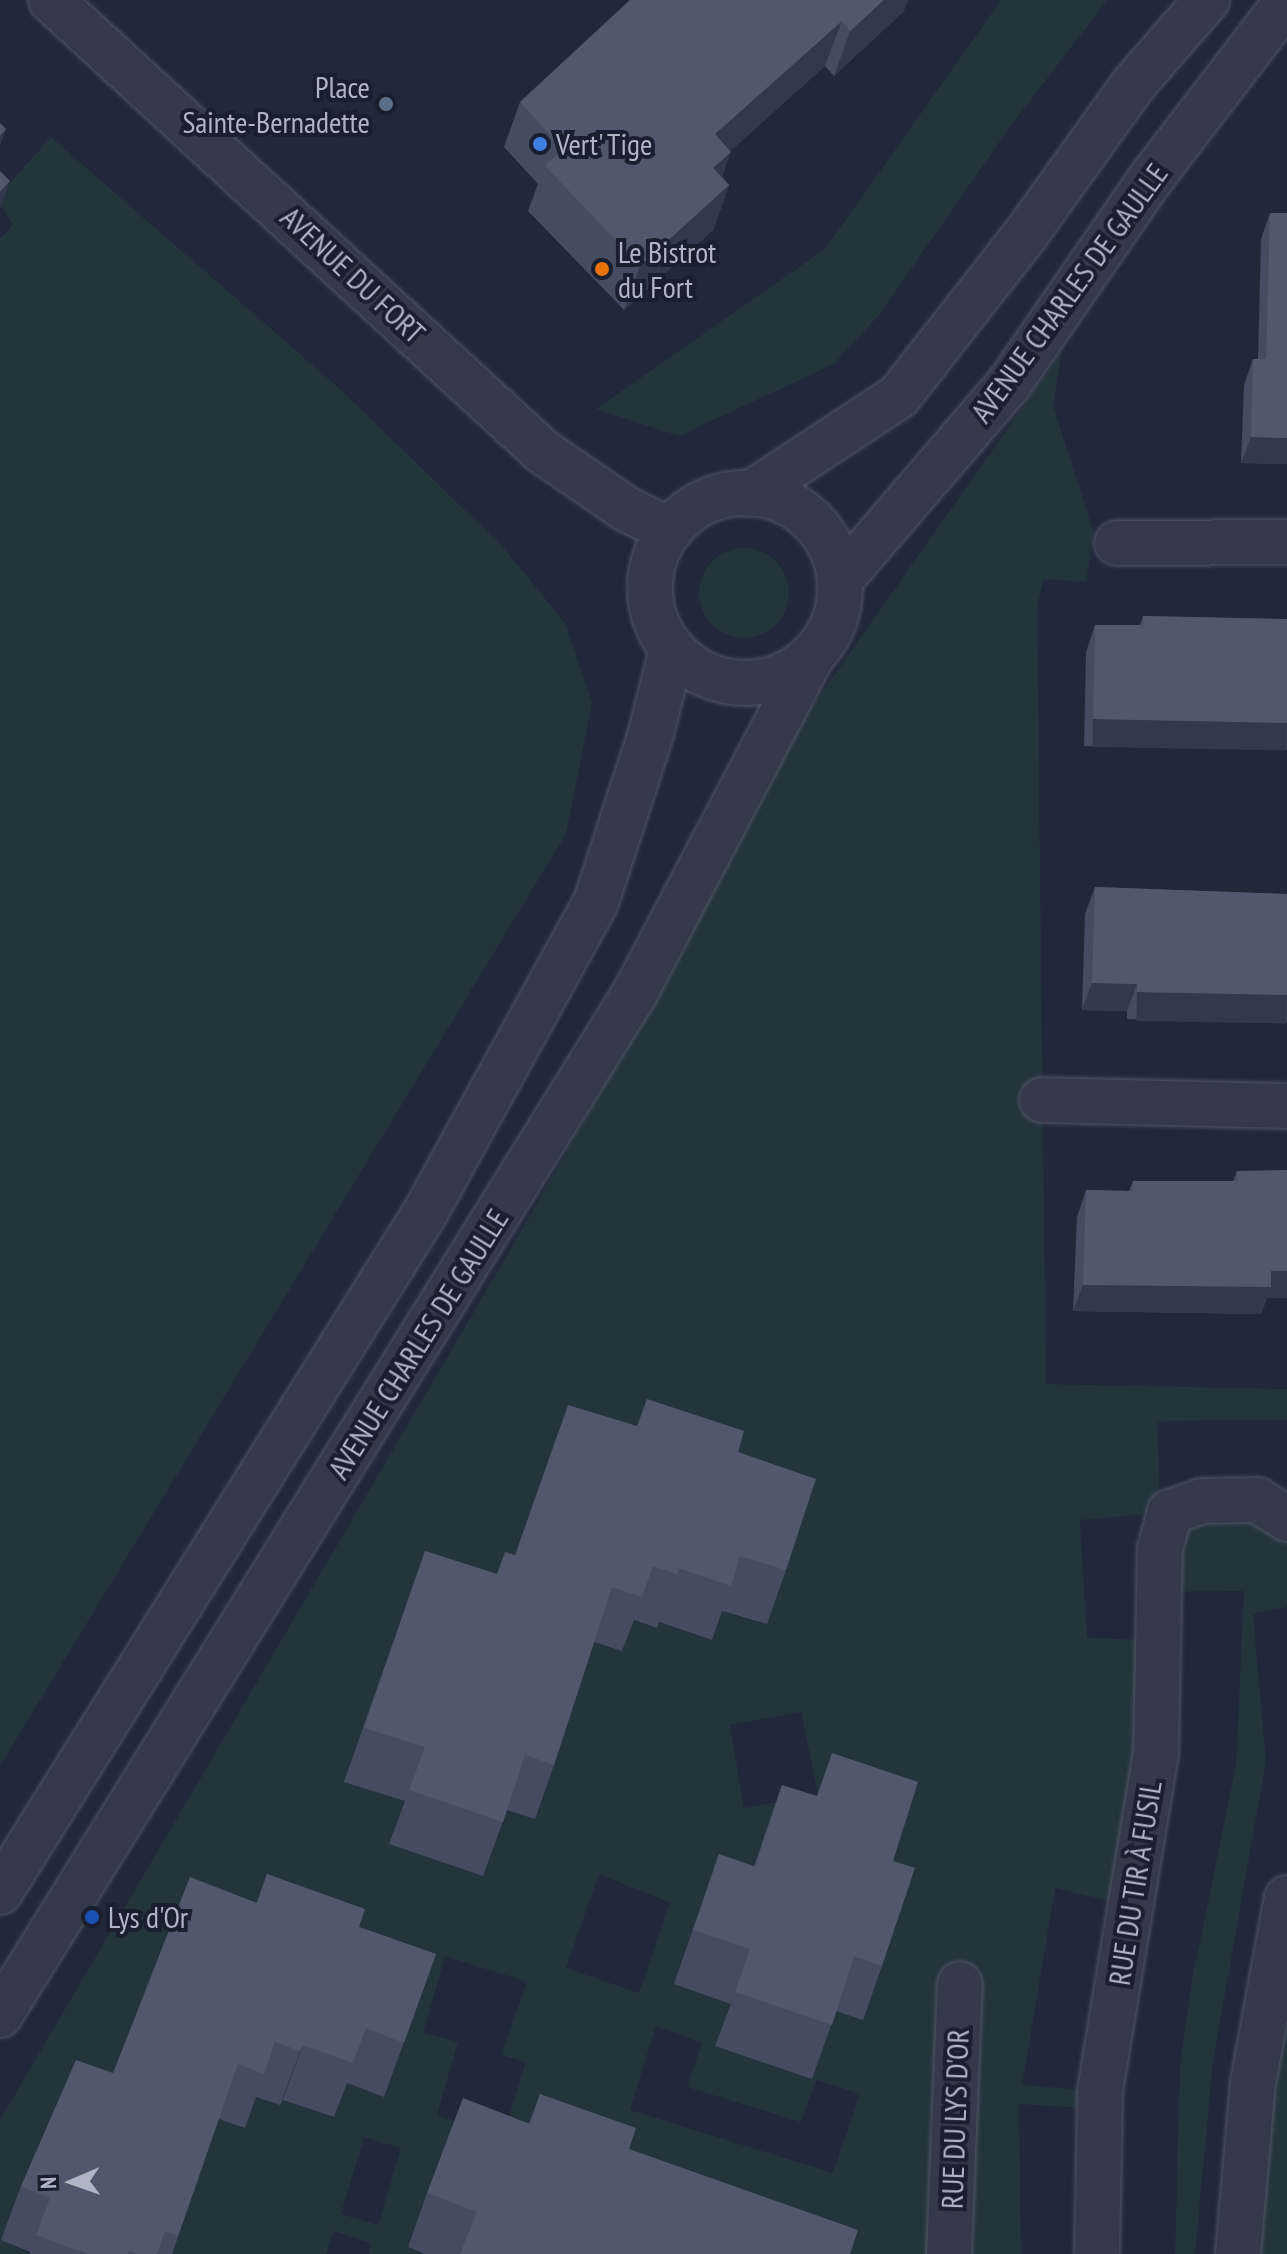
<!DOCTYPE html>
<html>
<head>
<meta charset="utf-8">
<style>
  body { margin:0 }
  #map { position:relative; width:1287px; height:2254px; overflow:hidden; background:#21283a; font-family:"PT Sans Narrow",sans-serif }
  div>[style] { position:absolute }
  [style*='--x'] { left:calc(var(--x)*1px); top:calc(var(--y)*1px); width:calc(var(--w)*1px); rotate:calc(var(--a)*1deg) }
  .green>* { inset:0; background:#23343b }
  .round { border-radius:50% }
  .roads { filter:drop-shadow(0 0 2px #505565) drop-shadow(0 0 2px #505565) }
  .minor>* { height:44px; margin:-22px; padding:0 22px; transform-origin:22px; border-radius:22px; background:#353a4a }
  .minor>.ring { margin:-22px; padding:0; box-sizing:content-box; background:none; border:44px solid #353a4a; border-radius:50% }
  .wall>* { inset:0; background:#454c62 }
  .shaded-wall>* { inset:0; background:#32394d; transform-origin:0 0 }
  .building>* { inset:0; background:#51576c }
  .dots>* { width:22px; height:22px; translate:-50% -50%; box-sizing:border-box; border:4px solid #1a1f2f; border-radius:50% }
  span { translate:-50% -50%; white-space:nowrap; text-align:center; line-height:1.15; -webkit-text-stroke:8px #1a1f2f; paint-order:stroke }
  .poi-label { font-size:30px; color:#b0b5c6 }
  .right { translate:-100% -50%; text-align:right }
  .left { translate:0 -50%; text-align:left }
  .street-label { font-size:30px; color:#b0b5c6 }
  .north { position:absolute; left:32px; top:2142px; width:80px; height:80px; -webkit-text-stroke:6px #1a1f2f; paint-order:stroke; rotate:268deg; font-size:22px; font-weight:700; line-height:32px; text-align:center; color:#b0b5c6 }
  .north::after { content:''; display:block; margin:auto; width:28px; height:36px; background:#b0b5c6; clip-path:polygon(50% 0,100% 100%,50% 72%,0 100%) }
</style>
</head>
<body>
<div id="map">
  <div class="green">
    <div style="clip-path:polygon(1001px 0,1107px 0,1007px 131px,879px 315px,834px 364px,679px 436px,596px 409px,825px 249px)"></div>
    <div style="clip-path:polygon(51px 137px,341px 390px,503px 547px,565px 623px,592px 702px,566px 834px,0 1766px,0 239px,13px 224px,0 205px,0 194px)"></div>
    <div style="clip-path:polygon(evenodd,1062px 351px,1053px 406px,1094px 533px,1086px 582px,1044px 579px,1037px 606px,1046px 1384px,1287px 1389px,1287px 1420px,1157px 1421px,1160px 1503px,1287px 1499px,1287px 1607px,1253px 1614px,1266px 1761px,1213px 2062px,1195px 2254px,1175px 2254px,1180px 2065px,1192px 1980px,1236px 1765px,1244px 1591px,1160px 1592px,1160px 1549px,1169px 1512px,1080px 1520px,1087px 1638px,1157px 1640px,1156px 1753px,1099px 2109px,1019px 2104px,1021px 2254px,759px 2254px,743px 2249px,741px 2254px,679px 2254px,687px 2230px,644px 2215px,640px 2225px,606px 2212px,616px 2182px,521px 2148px,511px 2178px,444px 2152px,408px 2247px,425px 2254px,369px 2254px,372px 2244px,334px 2231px,326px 2254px,171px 2254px,191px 2196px,158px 2183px,170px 2151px,180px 2154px,197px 2111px,244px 2127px,255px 2096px,280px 2105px,283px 2100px,333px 2117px,346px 2083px,384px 2097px,416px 2009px,375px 1994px,371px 2005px,336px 1992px,345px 1963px,248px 1928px,238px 1957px,170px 1932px,136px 2025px,177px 2041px,173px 2053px,165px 2051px,150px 2093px,112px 2079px,93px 2127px,56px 2115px,1px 2239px,30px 2254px,0 2254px,0 2120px,516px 1240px,649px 1005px,792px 735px,1062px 351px,628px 1453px,724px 1485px,716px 1514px,751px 1526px,755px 1519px,796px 1533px,766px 1624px,720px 1611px,711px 1640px,659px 1622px,656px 1628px,633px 1620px,622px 1650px,572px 1635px,559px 1678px,549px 1674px,536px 1711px,566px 1722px,535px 1818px,505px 1809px,483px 1876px,390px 1844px,405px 1801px,345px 1781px,373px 1703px,415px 1717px,423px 1691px,416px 1689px,422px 1671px,387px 1659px,405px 1606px,441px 1617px,435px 1635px,471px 1647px,486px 1606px,535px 1623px,559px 1567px,516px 1552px,549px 1459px,618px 1480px,628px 1453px,1062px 351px,801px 1712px,818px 1795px,744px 1808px,730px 1725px,801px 1712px,1062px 351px,599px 1874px,670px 1903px,639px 1993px,566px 1968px,599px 1874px,1062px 351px,1055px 1888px,1131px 1906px,1099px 2091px,1022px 2085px,1055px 1888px,1062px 351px,445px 1956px,527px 1982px,501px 2055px,526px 2062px,502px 2138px,437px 2115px,458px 2042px,423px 2033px,445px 1956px,1062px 351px,656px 2026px,702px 2043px,687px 2087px,801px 2122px,816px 2080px,860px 2094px,833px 2173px,630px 2110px,656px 2026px,1062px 351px,364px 2137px,401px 2148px,378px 2225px,341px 2214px,364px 2137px)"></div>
    <div class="round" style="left:699px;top:548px;width:90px;height:90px"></div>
    <div style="clip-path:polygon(1287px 1898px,1287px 2254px,1238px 2254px)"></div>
  </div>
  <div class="roads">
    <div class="minor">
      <div style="--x:51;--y:0;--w:667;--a:42.57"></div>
      <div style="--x:542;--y:451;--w:102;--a:34.6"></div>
      <div style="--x:626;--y:509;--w:48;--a:26"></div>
      <div class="ring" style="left:650px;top:493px;width:146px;height:146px"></div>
      <div style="--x:750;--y:494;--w:178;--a:-33.3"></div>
      <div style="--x:899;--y:396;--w:206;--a:-51.9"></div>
      <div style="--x:1026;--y:234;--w:183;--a:-54.3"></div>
      <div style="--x:1133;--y:85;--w:113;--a:-49"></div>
      <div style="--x:1117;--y:543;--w:170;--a:-0.3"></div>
      <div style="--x:841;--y:579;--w:257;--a:-49.3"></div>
      <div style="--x:1009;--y:384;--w:252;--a:-55.4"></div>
      <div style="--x:1152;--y:177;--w:222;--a:-52.5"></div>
      <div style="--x:1042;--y:1100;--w:245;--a:1.4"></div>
      <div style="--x:0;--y:1892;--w:801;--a:-57.96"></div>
      <div style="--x:425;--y:1213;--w:355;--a:-61.2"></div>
      <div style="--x:596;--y:902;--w:174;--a:-71.9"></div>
      <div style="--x:650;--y:737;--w:90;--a:-75.8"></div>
      <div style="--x:0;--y:2015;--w:1203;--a:-58.15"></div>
      <div style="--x:635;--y:993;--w:378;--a:-62.3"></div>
      <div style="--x:949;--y:2254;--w:270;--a:-87.7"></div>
      <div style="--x:1097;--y:2254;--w:163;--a:-88.9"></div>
      <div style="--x:1100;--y:2091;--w:343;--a:-80.6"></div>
      <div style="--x:1156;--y:1753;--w:204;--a:-88.9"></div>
      <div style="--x:1160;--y:1549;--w:38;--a:-75"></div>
      <div style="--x:1170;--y:1512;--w:34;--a:-19"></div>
      <div style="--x:1202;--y:1501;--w:55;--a:-1"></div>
      <div style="--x:1257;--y:1500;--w:36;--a:32"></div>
      <div style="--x:1238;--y:2254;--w:172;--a:-85"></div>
      <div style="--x:1253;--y:2083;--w:188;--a:-79.6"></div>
    </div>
  </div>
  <div class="wall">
    <div style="clip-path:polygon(630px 0,904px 11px,834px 76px,825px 66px,730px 151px,722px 177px,729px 185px,713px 230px,624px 310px,528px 211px,538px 184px,504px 147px,520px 102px)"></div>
    <div style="clip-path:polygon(1270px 213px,1287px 464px,1241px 463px,1244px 385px,1253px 359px,1258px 359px,1261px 239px)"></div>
    <div style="clip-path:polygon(1143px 616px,1287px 619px,1287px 750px,1084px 746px,1086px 652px,1095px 625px,1140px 625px)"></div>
    <div style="clip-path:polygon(1095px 887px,1287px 894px,1287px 1022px,1127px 1019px,1127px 1011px,1082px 1010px,1085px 914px)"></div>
    <div style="clip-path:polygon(1237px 1171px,1267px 1298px,1261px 1314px,1073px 1311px,1077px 1217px,1086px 1190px,1129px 1191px,1133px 1181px,1233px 1181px)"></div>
    <div style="clip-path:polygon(637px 1426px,738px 1452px,786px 1570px,767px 1624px,722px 1611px,712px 1640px,659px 1622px,657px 1628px,634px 1620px,622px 1651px,594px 1642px,554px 1765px,535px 1819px,507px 1810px,483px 1876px,389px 1844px,405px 1801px,344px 1782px,425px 1551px,497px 1574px)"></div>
    <div style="clip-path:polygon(782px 1785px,893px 1861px,882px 1966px,863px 2020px,836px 2011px,812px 2079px,715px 2046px,731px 2004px,674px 1984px,719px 1854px,754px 1866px)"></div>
    <div style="clip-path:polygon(267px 1874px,359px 1927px,436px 1954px,384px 2097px,347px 2083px,334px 2117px,283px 2100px,280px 2105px,256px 2097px,245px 2128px,219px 2119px,172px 2254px,30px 2254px,30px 2252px,1px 2240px,21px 2186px,113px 2073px,257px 1902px)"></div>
    <div style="clip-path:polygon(540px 2094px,629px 2149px,850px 2254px,425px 2254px,408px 2247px,427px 2193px,529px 2123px)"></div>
  </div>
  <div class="shaded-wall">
    <div style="clip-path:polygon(884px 0,908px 0,904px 11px,834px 76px,850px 31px)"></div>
    <div style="clip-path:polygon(842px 21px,825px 66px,699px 179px,715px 134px)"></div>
    <div style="clip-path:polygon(6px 129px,0 146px,0 136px)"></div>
    <div style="clip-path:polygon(731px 152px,715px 197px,713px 168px)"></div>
    <div style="clip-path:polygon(10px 181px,0 209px,0 192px)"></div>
    <div style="clip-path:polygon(729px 185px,713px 230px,624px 310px,640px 266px)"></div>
    <div style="clip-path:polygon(1251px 437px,1287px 438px,1287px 464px,1241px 463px)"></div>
    <div style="left:1093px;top:719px;width:194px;height:28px;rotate:1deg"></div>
    <div style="clip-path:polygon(1092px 983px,1137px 984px,1127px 1011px,1082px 1010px)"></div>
    <div style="left:1137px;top:992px;width:150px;height:29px;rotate:1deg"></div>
    <div style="clip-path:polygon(1271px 1271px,1287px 1271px,1287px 1298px,1267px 1298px,1261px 1314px,1073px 1311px,1083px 1285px)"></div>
    <div style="clip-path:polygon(303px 2045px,283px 2100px,280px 2105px,300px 2051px)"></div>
  </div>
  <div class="building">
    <div style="clip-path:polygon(630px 0,884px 0,850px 31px,842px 21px,715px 134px,731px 152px,713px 168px,729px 185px,640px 266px,545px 166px,563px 149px,520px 102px)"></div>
    <div style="clip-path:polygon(0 123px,6px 129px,0 136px)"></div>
    <div style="clip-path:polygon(0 171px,10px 181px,0 192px)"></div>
    <div style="clip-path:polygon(1270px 213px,1287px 213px,1287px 438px,1251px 437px,1253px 359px,1266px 359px)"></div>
    <div style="clip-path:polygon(1143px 616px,1287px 619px,1287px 723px,1093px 719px,1095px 625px,1143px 625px)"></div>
    <div style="clip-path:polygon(1095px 887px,1287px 894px,1287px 995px,1137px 992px,1137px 984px,1092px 983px)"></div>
    <div style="clip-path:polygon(1287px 1170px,1287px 1271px,1271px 1271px,1271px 1287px,1083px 1285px,1086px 1190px,1132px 1191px,1133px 1181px,1237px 1181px,1237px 1171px)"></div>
    <div style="clip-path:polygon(647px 1399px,744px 1431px,738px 1452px,816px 1479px,786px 1570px,740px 1556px,731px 1586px,678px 1568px,677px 1574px,653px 1566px,642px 1597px,612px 1587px,554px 1765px,525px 1755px,503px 1822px,409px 1790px,425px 1747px,364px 1728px,425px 1551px,497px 1574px,505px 1552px,515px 1555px,568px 1405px,637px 1426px)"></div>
    <div style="clip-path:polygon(832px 1753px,918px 1782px,893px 1861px,915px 1868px,882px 1966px,854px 1956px,832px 2025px,735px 1992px,750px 1949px,693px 1930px,719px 1854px,755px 1867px,782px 1785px,817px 1796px)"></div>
    <div style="clip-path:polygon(267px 1874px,365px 1909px,359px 1927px,436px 1954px,404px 2043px,366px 2028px,353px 2063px,303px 2045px,300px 2051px,275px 2042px,264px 2074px,238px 2064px,178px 2236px,165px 2231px,157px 2254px,137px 2254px,129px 2251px,128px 2254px,88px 2254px,36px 2235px,50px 2198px,21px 2186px,76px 2060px,113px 2073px,190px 1877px,257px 1903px)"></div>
    <div style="clip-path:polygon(540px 2094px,636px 2128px,629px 2149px,858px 2230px,850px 2254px,460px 2254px,477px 2212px,427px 2193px,463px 2098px,530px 2124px)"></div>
  </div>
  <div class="dots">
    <div style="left:386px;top:104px;background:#5c6f8a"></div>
    <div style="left:540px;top:144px;background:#3f7fe0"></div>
    <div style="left:602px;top:269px;background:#e8710a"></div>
    <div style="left:92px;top:1917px;background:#1a4fb4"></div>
  </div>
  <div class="poi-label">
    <span class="right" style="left:370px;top:104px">Place<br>Sainte-Bernadette</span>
    <span class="left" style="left:556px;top:144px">Vert' Tige</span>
    <span class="left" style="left:618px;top:269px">Le Bistrot<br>du Fort</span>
    <span class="left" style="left:108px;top:1917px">Lys d'Or</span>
  </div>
  <div class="street-label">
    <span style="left:353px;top:275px;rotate:43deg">AVENUE DU FORT</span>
    <span style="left:1069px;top:293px;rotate:-54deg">AVENUE CHARLES DE GAULLE</span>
    <span style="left:418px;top:1344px;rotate:-58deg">AVENUE CHARLES DE GAULLE</span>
    <span style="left:1135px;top:1883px;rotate:-81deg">RUE DU TIR À FUSIL</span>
    <span style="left:955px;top:2119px;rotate:-88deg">RUE DU LYS D'OR</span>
  </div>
  <div class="north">N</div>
</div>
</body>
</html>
